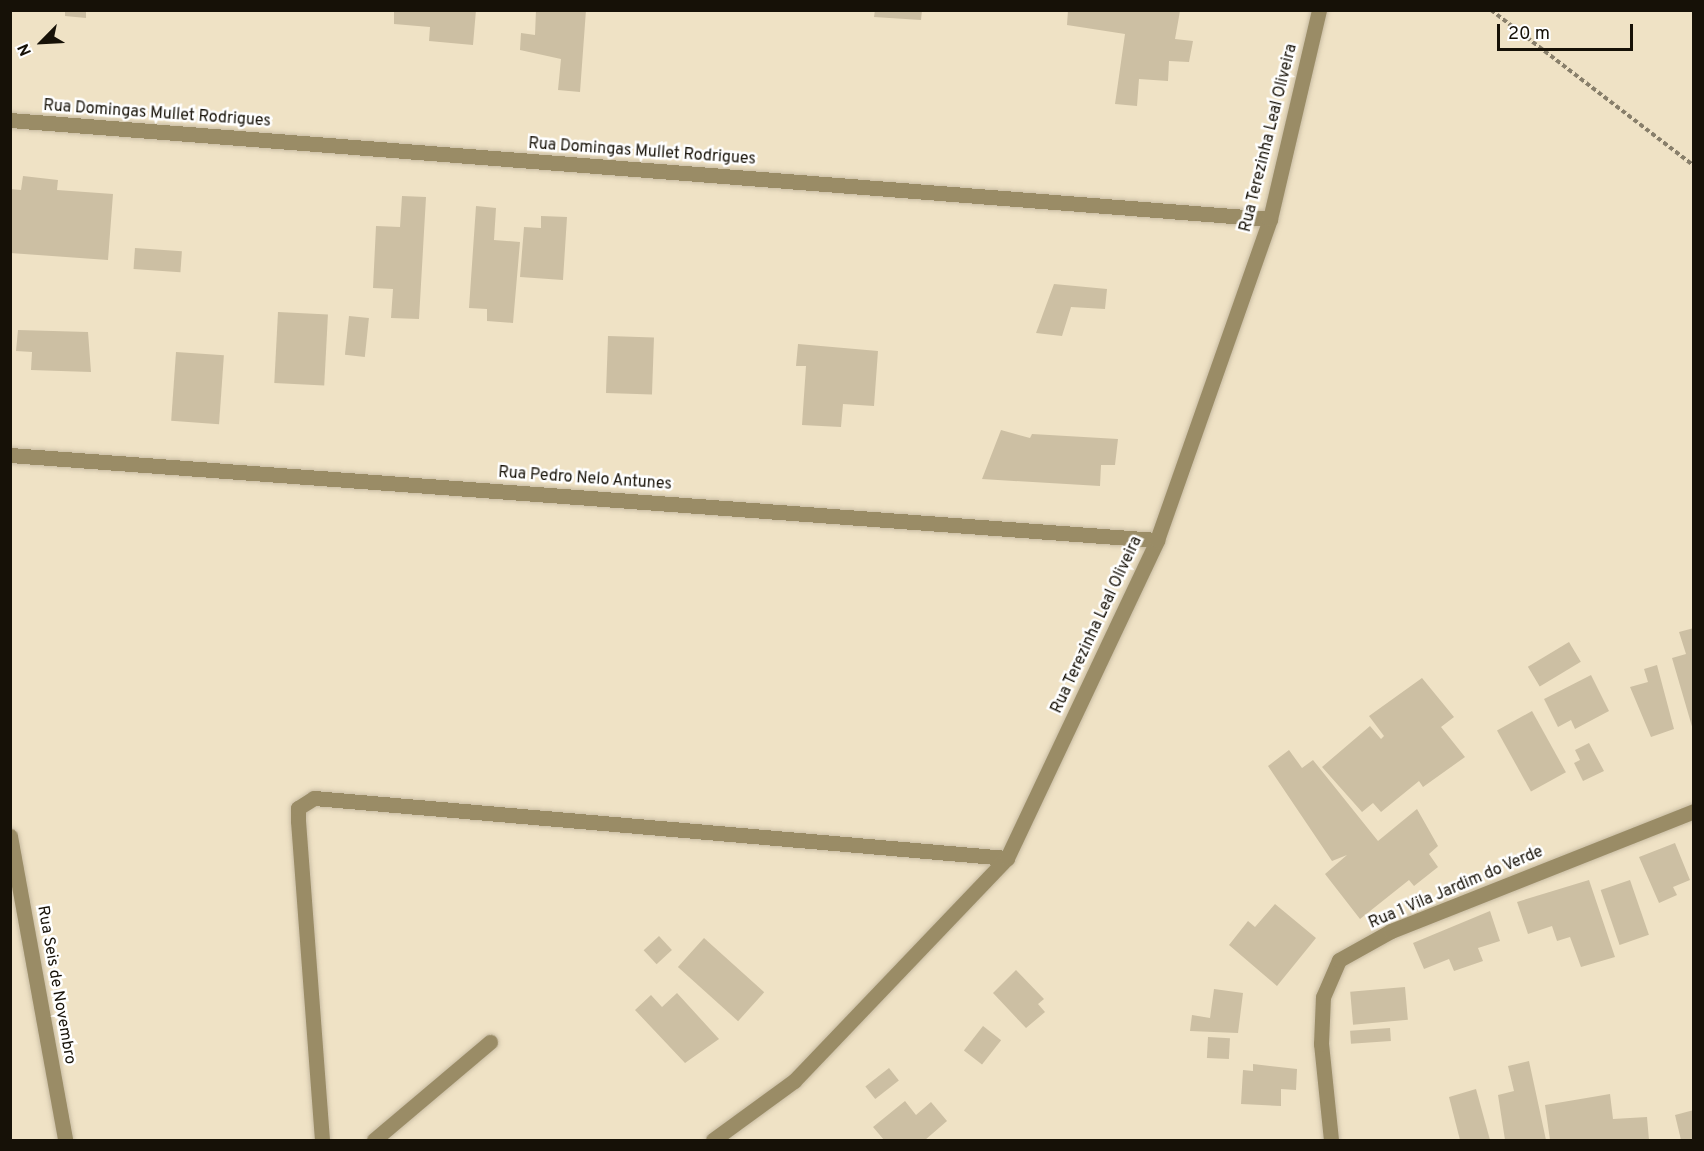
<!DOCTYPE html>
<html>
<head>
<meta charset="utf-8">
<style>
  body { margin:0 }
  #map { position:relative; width:1704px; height:1151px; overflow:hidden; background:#efe2c5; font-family:Overpass,sans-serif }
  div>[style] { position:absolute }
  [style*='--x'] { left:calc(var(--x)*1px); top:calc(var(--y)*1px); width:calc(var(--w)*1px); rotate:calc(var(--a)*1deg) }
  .building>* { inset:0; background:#ccbfa3; transform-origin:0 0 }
  .path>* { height:4px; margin-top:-2px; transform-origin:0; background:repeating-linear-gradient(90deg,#887f6b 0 4.5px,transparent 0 7.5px) }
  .roads { filter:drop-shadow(0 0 2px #c8bca3) drop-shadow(0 0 2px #c8bca3) }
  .service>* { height:15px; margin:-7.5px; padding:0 7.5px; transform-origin:7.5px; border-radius:7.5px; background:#9a8c66 }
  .minor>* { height:15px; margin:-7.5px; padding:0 7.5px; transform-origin:7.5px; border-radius:7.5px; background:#9a8c66 }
  .tertiary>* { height:15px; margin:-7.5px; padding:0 7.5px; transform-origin:7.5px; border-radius:7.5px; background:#9a8c66 }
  span { translate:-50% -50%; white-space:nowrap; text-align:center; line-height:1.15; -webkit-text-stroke:5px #fff; paint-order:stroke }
  .street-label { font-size:16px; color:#161107 }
  .frame { position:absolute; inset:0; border:12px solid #161107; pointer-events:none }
  .north { position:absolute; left:12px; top:12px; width:60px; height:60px; -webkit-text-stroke:4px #fff; paint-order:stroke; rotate:246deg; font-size:16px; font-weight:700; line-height:24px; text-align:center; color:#161107 }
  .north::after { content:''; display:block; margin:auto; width:21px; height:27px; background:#161107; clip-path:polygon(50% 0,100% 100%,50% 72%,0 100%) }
  .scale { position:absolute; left:1497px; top:24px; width:136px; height:27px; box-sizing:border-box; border:3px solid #161107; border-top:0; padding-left:8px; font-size:18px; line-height:21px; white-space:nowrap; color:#161107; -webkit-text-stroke:4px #fff; paint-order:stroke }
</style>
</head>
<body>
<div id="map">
  <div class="building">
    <div style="clip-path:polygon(65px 10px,86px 10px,86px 18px,65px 16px)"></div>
    <div style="clip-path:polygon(394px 10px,476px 10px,473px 45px,429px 41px,430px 27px,394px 24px)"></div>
    <div style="clip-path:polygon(536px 10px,586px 10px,580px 92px,558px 90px,561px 59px,520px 50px,521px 33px,535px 35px)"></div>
    <div style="clip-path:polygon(875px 10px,922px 10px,921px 20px,874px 17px)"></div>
    <div style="clip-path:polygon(1068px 10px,1180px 11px,1175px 39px,1193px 41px,1189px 62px,1169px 61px,1168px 81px,1139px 79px,1137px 106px,1115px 104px,1125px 34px,1067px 25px)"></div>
    <div style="clip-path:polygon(23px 176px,58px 180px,57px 190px,113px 194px,108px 260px,10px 253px,10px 189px,21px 190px)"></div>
    <div style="clip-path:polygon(402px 196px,426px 197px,419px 319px,391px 318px,393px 289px,373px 288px,376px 226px,400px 227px)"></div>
    <div style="clip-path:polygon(476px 206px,496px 208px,494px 240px,520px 242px,513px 323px,487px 321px,487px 309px,469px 308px)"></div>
    <div style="clip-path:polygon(541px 216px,567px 217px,563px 280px,520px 277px,524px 227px,541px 228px)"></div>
    <div style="left:135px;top:248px;width:47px;height:21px;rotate:4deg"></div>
    <div style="clip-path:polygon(1054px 284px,1107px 289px,1105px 309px,1071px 307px,1062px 336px,1036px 333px)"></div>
    <div style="left:278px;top:312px;width:50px;height:71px;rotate:3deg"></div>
    <div style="left:349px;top:316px;width:20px;height:39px;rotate:6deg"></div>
    <div style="clip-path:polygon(18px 330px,88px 332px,91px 372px,31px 370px,32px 352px,16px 351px)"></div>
    <div style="left:608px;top:336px;width:46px;height:57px;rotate:2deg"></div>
    <div style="clip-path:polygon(798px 344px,878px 351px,874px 406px,843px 404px,841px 427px,802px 425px,806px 366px,796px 366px)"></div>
    <div style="left:176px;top:352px;width:48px;height:69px;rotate:4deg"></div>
    <div style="clip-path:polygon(1001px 430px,1030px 438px,1032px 434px,1118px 439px,1115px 465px,1101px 465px,1100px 486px,982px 479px)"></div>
    <div style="clip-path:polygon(1694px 628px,1694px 730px,1693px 730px,1672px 658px,1686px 654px,1679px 632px)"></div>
    <div style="left:1569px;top:642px;width:23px;height:48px;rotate:59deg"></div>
    <div style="clip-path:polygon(1657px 665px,1674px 729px,1651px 737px,1630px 687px,1648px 682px,1644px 669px)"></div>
    <div style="clip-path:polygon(1591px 675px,1609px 711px,1575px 729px,1571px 720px,1558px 727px,1544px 699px)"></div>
    <div style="clip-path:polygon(1422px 678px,1454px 717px,1441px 727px,1465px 757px,1423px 787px,1419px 781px,1381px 812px,1373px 803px,1362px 812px,1322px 767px,1370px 726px,1381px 739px,1384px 736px,1369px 716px)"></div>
    <div style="left:1532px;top:711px;width:70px;height:40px;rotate:61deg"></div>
    <div style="clip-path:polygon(1589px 743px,1604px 771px,1583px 781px,1574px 763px,1580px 760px,1575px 750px)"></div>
    <div style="clip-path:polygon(1289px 750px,1302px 768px,1313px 760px,1378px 841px,1417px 809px,1438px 846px,1429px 854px,1438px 867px,1414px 886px,1409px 880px,1360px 919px,1325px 874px,1347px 855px,1332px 861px,1268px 766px)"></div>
    <div style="clip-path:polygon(1675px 843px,1690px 880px,1673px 887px,1677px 895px,1659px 903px,1639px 857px)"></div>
    <div style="clip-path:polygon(1589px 880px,1615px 957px,1581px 967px,1570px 937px,1557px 941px,1552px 926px,1528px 934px,1517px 902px)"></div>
    <div style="left:1630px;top:880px;width:58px;height:31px;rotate:71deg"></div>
    <div style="clip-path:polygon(1275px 904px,1316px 938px,1277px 986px,1229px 945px,1248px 921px,1255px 927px)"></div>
    <div style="clip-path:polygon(1490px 911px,1500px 941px,1478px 948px,1483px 961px,1454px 971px,1449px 959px,1424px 969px,1413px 943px)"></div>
    <div style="left:659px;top:936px;width:19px;height:21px;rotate:47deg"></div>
    <div style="left:704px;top:938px;width:81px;height:39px;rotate:42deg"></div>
    <div style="clip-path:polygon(1016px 970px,1044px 999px,1038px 1004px,1045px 1012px,1026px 1028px,993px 993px)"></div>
    <div style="left:1405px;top:987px;width:33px;height:55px;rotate:85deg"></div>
    <div style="clip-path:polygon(1214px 989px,1243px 993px,1238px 1033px,1190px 1031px,1192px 1015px,1210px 1018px)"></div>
    <div style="clip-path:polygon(677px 993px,719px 1039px,685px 1063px,635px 1010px,651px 995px,662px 1007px)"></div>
    <div style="left:983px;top:1026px;width:23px;height:31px;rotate:38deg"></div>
    <div style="left:1390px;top:1028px;width:13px;height:40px;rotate:86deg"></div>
    <div style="left:1208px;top:1037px;width:22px;height:21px;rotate:3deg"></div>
    <div style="clip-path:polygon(1529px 1061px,1546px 1140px,1505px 1140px,1498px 1095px,1514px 1091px,1508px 1066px)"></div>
    <div style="clip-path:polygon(1253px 1064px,1297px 1069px,1296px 1090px,1281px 1089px,1281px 1106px,1241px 1104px,1243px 1070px,1253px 1071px)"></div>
    <div style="left:889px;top:1068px;width:16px;height:30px;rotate:52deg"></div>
    <div style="clip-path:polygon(1476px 1089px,1490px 1140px,1460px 1140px,1449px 1097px)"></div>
    <div style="clip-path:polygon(1610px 1094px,1613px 1119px,1647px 1117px,1649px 1140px,1550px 1140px,1545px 1105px)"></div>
    <div style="clip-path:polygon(905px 1101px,916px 1115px,931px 1102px,947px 1121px,925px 1140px,884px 1140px,873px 1127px)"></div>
    <div style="clip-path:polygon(1694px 1110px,1694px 1140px,1681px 1140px,1675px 1115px)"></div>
  </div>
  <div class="path">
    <div style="--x:1491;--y:10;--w:256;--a:37.5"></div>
  </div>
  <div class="roads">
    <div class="service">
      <div style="--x:322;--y:1140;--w:320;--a:-94.3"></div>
      <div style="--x:298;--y:821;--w:13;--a:-90"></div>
      <div style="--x:298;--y:808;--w:19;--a:-32"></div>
      <div style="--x:314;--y:798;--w:696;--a:4.95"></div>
      <div style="--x:374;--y:1140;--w:152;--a:-40.2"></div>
    </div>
    <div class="minor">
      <div style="--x:10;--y:120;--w:1264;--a:4.49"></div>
      <div style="--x:10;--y:455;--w:1150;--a:4.24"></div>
      <div style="--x:713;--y:1140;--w:100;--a:-36.1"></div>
      <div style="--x:794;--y:1081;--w:308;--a:-46.3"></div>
      <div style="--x:1007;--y:858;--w:352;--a:-64.7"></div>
      <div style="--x:1157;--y:540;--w:340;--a:-70.6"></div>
      <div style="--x:1270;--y:219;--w:215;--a:-76.8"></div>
      <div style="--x:1331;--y:1140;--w:97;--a:-95.9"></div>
      <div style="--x:1321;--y:1044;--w:47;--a:-87.6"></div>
      <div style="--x:1323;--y:997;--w:40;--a:-66.6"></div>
      <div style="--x:1339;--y:960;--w:60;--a:-29.1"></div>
      <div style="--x:1391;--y:931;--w:326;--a:-21.6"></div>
    </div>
    <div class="tertiary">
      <div style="--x:10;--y:836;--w:309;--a:79.7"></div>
    </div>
  </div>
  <div class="street-label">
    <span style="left:157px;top:114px;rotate:4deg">Rua Domingas Mullet Rodrigues</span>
    <span style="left:1269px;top:138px;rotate:-76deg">Rua Terezinha Leal Oliveira</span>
    <span style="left:642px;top:152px;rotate:4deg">Rua Domingas Mullet Rodrigues</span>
    <span style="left:585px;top:479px;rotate:4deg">Rua Pedro Nelo Antunes</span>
    <span style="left:1097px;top:625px;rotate:-65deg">Rua Terezinha Leal Oliveira</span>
    <span style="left:1456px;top:888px;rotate:-23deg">Rua 1 Vila Jardim do Verde</span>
    <span style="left:56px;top:985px;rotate:80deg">Rua Seis de Novembro</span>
  </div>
  <div class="frame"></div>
  <div class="north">N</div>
  <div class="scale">20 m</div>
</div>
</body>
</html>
